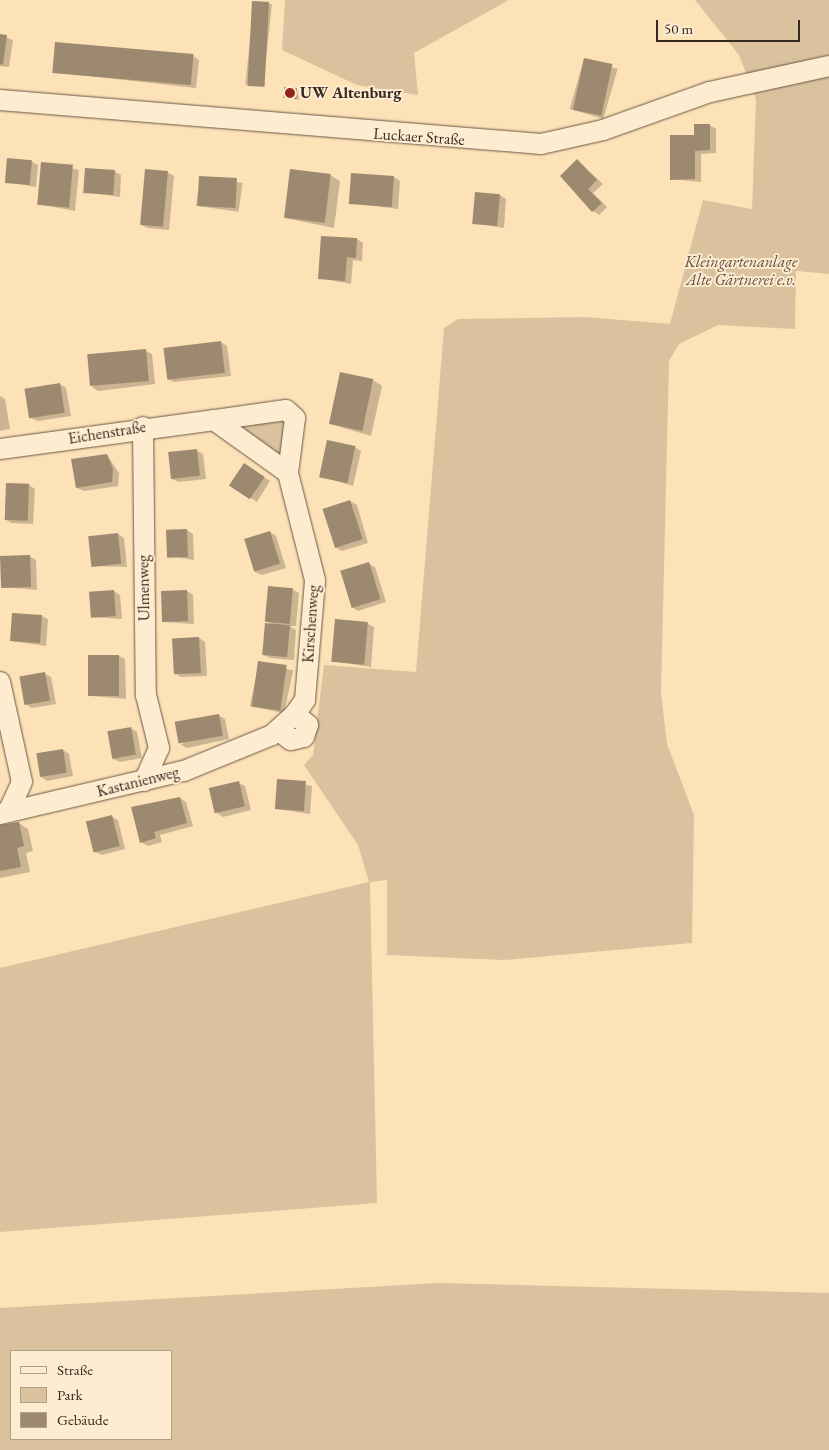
<!DOCTYPE html>
<meta charset="utf-8">
<style>
body{margin:0}
#map{position:relative;width:829px;height:1450px;overflow:hidden;background:#fde2b7;font-family:"EB Garamond",serif}
div>[style]{position:absolute}
.green>*{inset:0;background:#dbc29e}
.shadow>*{inset:0;background:#0003;transform-origin:0 0}
.building>*{inset:0;background:#9d896f;transform-origin:0 0}
.roads{filter:drop-shadow(0 0 1px #685647) drop-shadow(0 0 1px #685647)}
.minor>*{height:20px;margin:-10px;padding:0 10px;transform-origin:10px;border-radius:10px;background:#feecd0}
.dots>*{width:14px;height:14px;translate:-50% -50%;box-sizing:border-box;border:2px solid #feecd0;border-radius:50%}
span{translate:-50% -50%;white-space:nowrap;text-align:center;line-height:1.15;-webkit-text-stroke:4px #feecd0;paint-order:stroke}
.poi-label{font-size:16px;color:#362822;font-weight:700}
.left{translate:0 -50%;text-align:left}
.street-label{font-size:16px;color:#362822}
.park-label{font-size:16px;color:#5f4e41;font-style:italic}
.legend{position:absolute;left:10px;top:1350px;width:162px;height:90px;box-sizing:border-box;background:#feecd0;border:1px solid #ae9e8a;margin:0;padding:6px 9px;list-style:none;font-size:15px;color:#362822}
.legend li{display:flex;align-items:center;gap:10px;height:25px}
.legend b{width:25px;border:1px solid #ae9e8a}
.scale{position:absolute;left:656px;top:20px;width:144px;height:22px;box-sizing:border-box;border:2px solid #362822;border-top:0;padding-left:6px;font-size:15px;line-height:18px;white-space:nowrap;color:#362822;-webkit-text-stroke:4px #feecd0;paint-order:stroke}
</style>
<div id="map">
<div class="green">
<div style="clip-path:polygon(285px 0,509px 0,414px 53px,418px 95px,357px 85px,282px 50px)"></div>
<div style="clip-path:polygon(695px 0,829px 0,829px 274px,796px 271px,795px 329px,718px 325px,679px 344px,669px 361px,661px 692px,667px 744px,694px 815px,692px 943px,504px 960px,387px 955px,387px 880px,370px 882px,377px 1203px,0 1232px,0 968px,369px 882px,358px 845px,304px 765px,313px 755px,324px 665px,416px 672px,444px 328px,458px 319px,585px 317px,670px 324px,703px 200px,752px 209px,756px 99px,739px 55px)"></div>
<div style="clip-path:polygon(285px 421px,280px 458px,236px 426px)"></div>
<div style="clip-path:polygon(evenodd,439px 1283px,829px 1293px,829px 1450px,0 1450px,0 1308px,439px 1283px,171px 1351px,171px 1439px,11px 1439px,11px 1351px,171px 1351px)"></div>
</div>
<div class="shadow">
<div style="left:254px;top:2px;width:18px;height:83px;rotate:6deg"></div>
<div style="clip-path:polygon(0 35px,13px 40px,9px 67px,0 66px)"></div>
<div style="clip-path:polygon(193px 56px,199px 60px,196px 88px,53px 72px)"></div>
<div style="left:584px;top:59px;width:35px;height:52px;rotate:16deg"></div>
<div style="clip-path:polygon(297px 89px,299px 100px,284px 97px)"></div>
<div style="clip-path:polygon(709px 125px,716px 129px,716px 153px,701px 154px,701px 182px,671px 179px,695px 137px)"></div>
<div style="clip-path:polygon(577px 160px,603px 184px,593px 193px,607px 207px,599px 215px,593px 211px)"></div>
<div style="clip-path:polygon(31px 161px,38px 165px,36px 187px,7px 182px)"></div>
<div style="clip-path:polygon(43px 163px,79px 170px,75px 211px,38px 204px)"></div>
<div style="clip-path:polygon(114px 171px,121px 175px,120px 197px,85px 192px)"></div>
<div style="clip-path:polygon(167px 172px,174px 176px,169px 230px,148px 228px,141px 225px)"></div>
<div style="clip-path:polygon(330px 175px,340px 181px,334px 228px,285px 218px)"></div>
<div style="left:200px;top:177px;width:43px;height:29px;rotate:8deg"></div>
<div style="clip-path:polygon(394px 177px,400px 181px,398px 209px,351px 203px)"></div>
<div style="clip-path:polygon(500px 195px,506px 199px,504px 228px,473px 223px)"></div>
<div style="clip-path:polygon(357px 239px,363px 243px,362px 261px,353px 260px,351px 284px,319px 278px)"></div>
<div style="clip-path:polygon(221px 342px,227px 346px,231px 376px,174px 382px,168px 379px)"></div>
<div style="clip-path:polygon(146px 351px,152px 354px,155px 384px,98px 391px,92px 387px)"></div>
<div style="clip-path:polygon(373px 380px,382px 386px,371px 436px,330px 424px)"></div>
<div style="clip-path:polygon(60px 384px,66px 388px,71px 416px,38px 421px,31px 418px)"></div>
<div style="clip-path:polygon(0 396px,5px 399px,10px 429px,0 431px)"></div>
<div style="clip-path:polygon(355px 447px,361px 451px,353px 486px,320px 476px)"></div>
<div style="clip-path:polygon(196px 450px,203px 454px,206px 479px,179px 482px,172px 479px)"></div>
<div style="clip-path:polygon(107px 455px,119px 473px,118px 486px,84px 491px,77px 488px)"></div>
<div style="clip-path:polygon(250px 468px,270px 481px,257px 502px,231px 485px)"></div>
<div style="clip-path:polygon(29px 485px,35px 489px,33px 524px,11px 523px,5px 519px)"></div>
<div style="clip-path:polygon(350px 501px,357px 505px,368px 543px,342px 551px,335px 547px)"></div>
<div style="clip-path:polygon(187px 530px,193px 534px,194px 560px,168px 556px)"></div>
<div style="clip-path:polygon(270px 532px,276px 536px,286px 568px,262px 575px,255px 572px,245px 539px)"></div>
<div style="clip-path:polygon(118px 534px,124px 538px,127px 567px,92px 566px)"></div>
<div style="clip-path:polygon(29px 556px,36px 560px,37px 590px,2px 587px)"></div>
<div style="clip-path:polygon(369px 564px,375px 567px,386px 602px,358px 611px,352px 607px)"></div>
<div style="clip-path:polygon(293px 590px,299px 593px,296px 626px,289px 626px,296px 630px,294px 660px,270px 658px,264px 655px,274px 625px,266px 621px)"></div>
<div style="clip-path:polygon(114px 591px,120px 595px,122px 619px,92px 617px)"></div>
<div style="clip-path:polygon(187px 591px,193px 595px,194px 624px,164px 622px)"></div>
<div style="clip-path:polygon(42px 616px,48px 619px,46px 646px,11px 641px)"></div>
<div style="clip-path:polygon(368px 624px,374px 627px,371px 667px,333px 661px)"></div>
<div style="clip-path:polygon(199px 638px,205px 642px,207px 676px,181px 677px,175px 673px,173px 639px)"></div>
<div style="clip-path:polygon(119px 656px,125px 659px,126px 699px,91px 696px)"></div>
<div style="left:259px;top:663px;width:35px;height:44px;rotate:12deg"></div>
<div style="clip-path:polygon(45px 674px,51px 677px,56px 704px,32px 708px,25px 704px)"></div>
<div style="clip-path:polygon(218px 715px,225px 719px,229px 739px,187px 748px,181px 745px)"></div>
<div style="clip-path:polygon(131px 728px,137px 732px,142px 758px,120px 762px,113px 759px)"></div>
<div style="clip-path:polygon(63px 750px,69px 754px,73px 776px,47px 781px,41px 777px)"></div>
<div style="clip-path:polygon(278px 780px,312px 786px,310px 814px,276px 809px)"></div>
<div style="clip-path:polygon(238px 783px,245px 786px,251px 810px,223px 817px,217px 813px)"></div>
<div style="clip-path:polygon(180px 798px,186px 802px,193px 826px,160px 835px,162px 842px,148px 846px,141px 842px)"></div>
<div style="clip-path:polygon(112px 817px,118px 820px,125px 849px,102px 855px,95px 852px)"></div>
<div style="clip-path:polygon(19px 823px,28px 829px,33px 851px,26px 853px,30px 872px,0 878px,0 827px)"></div>
</div>
<div class="building">
<div style="left:252px;top:1px;width:17px;height:85px;rotate:3deg"></div>
<div style="clip-path:polygon(0 34px,7px 35px,3px 65px,0 64px)"></div>
<div style="left:55px;top:42px;width:139px;height:31px;rotate:5deg"></div>
<div style="left:584px;top:58px;width:29px;height:53px;rotate:12deg"></div>
<div style="left:284px;top:87px;width:13px;height:11px;rotate:4deg"></div>
<div style="clip-path:polygon(694px 124px,710px 124px,710px 150px,695px 151px,695px 179px,670px 180px,670px 135px,694px 135px)"></div>
<div style="left:7px;top:158px;width:25px;height:25px;rotate:5deg"></div>
<div style="clip-path:polygon(577px 159px,597px 180px,588px 189px,602px 203px,592px 212px,560px 176px)"></div>
<div style="left:41px;top:162px;width:32px;height:43px;rotate:5deg"></div>
<div style="left:85px;top:168px;width:30px;height:25px;rotate:4deg"></div>
<div style="left:145px;top:169px;width:23px;height:56px;rotate:5deg"></div>
<div style="left:290px;top:169px;width:41px;height:49px;rotate:7deg"></div>
<div style="left:351px;top:173px;width:43px;height:31px;rotate:4deg"></div>
<div style="left:199px;top:176px;width:38px;height:30px;rotate:3deg"></div>
<div style="left:475px;top:192px;width:25px;height:32px;rotate:5deg"></div>
<div style="clip-path:polygon(321px 236px,357px 238px,356px 258px,347px 257px,345px 281px,318px 279px)"></div>
<div style="left:221px;top:341px;width:32px;height:58px;rotate:83deg"></div>
<div style="left:146px;top:349px;width:32px;height:59px;rotate:85deg"></div>
<div style="left:340px;top:372px;width:34px;height:53px;rotate:12deg"></div>
<div style="left:60px;top:383px;width:30px;height:36px;rotate:81deg"></div>
<div style="left:327px;top:440px;width:29px;height:38px;rotate:12deg"></div>
<div style="left:197px;top:449px;width:27px;height:29px;rotate:84deg"></div>
<div style="clip-path:polygon(107px 454px,113px 469px,112px 482px,76px 488px,71px 459px)"></div>
<div style="left:244px;top:463px;width:25px;height:27px;rotate:34deg"></div>
<div style="left:6px;top:483px;width:23px;height:37px;rotate:2deg"></div>
<div style="left:350px;top:500px;width:41px;height:29px;rotate:72deg"></div>
<div style="left:187px;top:529px;width:28px;height:21px;rotate:88deg"></div>
<div style="left:270px;top:531px;width:34px;height:27px;rotate:73deg"></div>
<div style="left:118px;top:533px;width:31px;height:30px;rotate:84deg"></div>
<div style="left:30px;top:555px;width:32px;height:30px;rotate:88deg"></div>
<div style="left:369px;top:562px;width:39px;height:30px;rotate:73deg"></div>
<div style="left:268px;top:586px;width:25px;height:36px;rotate:5deg"></div>
<div style="left:114px;top:590px;width:26px;height:25px;rotate:86deg"></div>
<div style="left:187px;top:590px;width:31px;height:26px;rotate:88deg"></div>
<div style="left:12px;top:613px;width:30px;height:28px;rotate:4deg"></div>
<div style="left:335px;top:619px;width:33px;height:43px;rotate:5deg"></div>
<div style="left:265px;top:623px;width:25px;height:32px;rotate:5deg"></div>
<div style="left:199px;top:637px;width:36px;height:27px;rotate:87deg"></div>
<div style="left:88px;top:655px;width:31px;height:41px"></div>
<div style="left:258px;top:661px;width:29px;height:46px;rotate:8deg"></div>
<div style="left:45px;top:672px;width:29px;height:26px;rotate:80deg"></div>
<div style="left:219px;top:714px;width:22px;height:45px;rotate:80deg"></div>
<div style="left:131px;top:727px;width:28px;height:24px;rotate:80deg"></div>
<div style="left:63px;top:749px;width:24px;height:27px;rotate:81deg"></div>
<div style="left:277px;top:779px;width:29px;height:30px;rotate:4deg"></div>
<div style="left:239px;top:781px;width:26px;height:31px;rotate:77deg"></div>
<div style="clip-path:polygon(180px 797px,187px 823px,154px 832px,156px 838px,140px 843px,131px 807px)"></div>
<div style="left:112px;top:815px;width:32px;height:27px;rotate:76deg"></div>
<div style="clip-path:polygon(19px 822px,24px 846px,17px 848px,21px 867px,0 871px,0 825px)"></div>
</div>
<div class="roads">
<div class="minor">
<div style="left:0;top:100px;width:543px;rotate:4.65deg"></div>
<div style="left:541px;top:144px;width:64px;rotate:-12.7deg"></div>
<div style="left:603px;top:130px;width:114px;rotate:-19.6deg"></div>
<div style="left:710px;top:92px;width:122px;rotate:-12.3deg"></div>
<div style="left:143px;top:427px;width:268px;rotate:89.4deg"></div>
<div style="left:146px;top:695px;width:55px;rotate:76.2deg"></div>
<div style="left:159px;top:748px;width:36px;rotate:114deg"></div>
<div style="left:0;top:449px;width:216px;rotate:-7.7deg"></div>
<div style="left:0;top:682px;width:102px;rotate:77.6deg"></div>
<div style="left:22px;top:782px;width:33px;rotate:115deg"></div>
<div style="left:278px;top:730px;width:16px;rotate:38deg"></div>
<div style="left:291px;top:740px;width:13px;rotate:-13deg"></div>
<div style="left:304px;top:737px;width:13px;rotate:-72deg"></div>
<div style="left:308px;top:725px;width:17px;rotate:-140deg"></div>
<div style="left:0;top:814px;width:189px;rotate:-13.2deg"></div>
<div style="left:184px;top:771px;width:95px;rotate:-22.2deg"></div>
<div style="left:272px;top:735px;width:31px;rotate:-42deg"></div>
<div style="left:295px;top:714px;width:17px;rotate:-54deg"></div>
<div style="left:305px;top:700px;width:120px;rotate:-85.2deg"></div>
<div style="left:315px;top:580px;width:110px;rotate:-104.2deg"></div>
<div style="left:288px;top:473px;width:55px;rotate:-82.7deg"></div>
<div style="left:295px;top:418px;width:12px;rotate:-138deg"></div>
<div style="left:286px;top:410px;width:73px;rotate:172.1deg"></div>
<div style="left:214px;top:420px;width:91px;rotate:35.6deg"></div>
</div>
</div>
<div class="dots">
<div style="left:290px;top:93px;background:#8f2418"></div>
</div>
<div class="poi-label">
<span class="left" style="left:300px;top:93px">UW Altenburg</span>
</div>
<div class="street-label">
<span style="left:419px;top:137px;rotate:4deg">Luckaer Straße</span>
<span style="left:107px;top:433px;rotate:-9deg">Eichenstraße</span>
<span style="left:144px;top:588px;rotate:-91deg">Ulmenweg</span>
<span style="left:311px;top:624px;rotate:-86deg">Kirschenweg</span>
<span style="left:138px;top:782px;rotate:-14deg">Kastanienweg</span>
</div>
<div class="park-label">
<span style="left:741px;top:271px">Kleingartenanlage<br>Alte Gärtnerei e.v.</span>
</div>
<ul class="legend">
<li><b style="height:6px;background:#feecd0"></b>Straße</li>
<li><b style="height:14px;background:#dbc29e"></b>Park</li>
<li><b style="height:14px;background:#9d896f"></b>Gebäude</li>
</ul>
<div class="scale">50 m</div>
</div>
